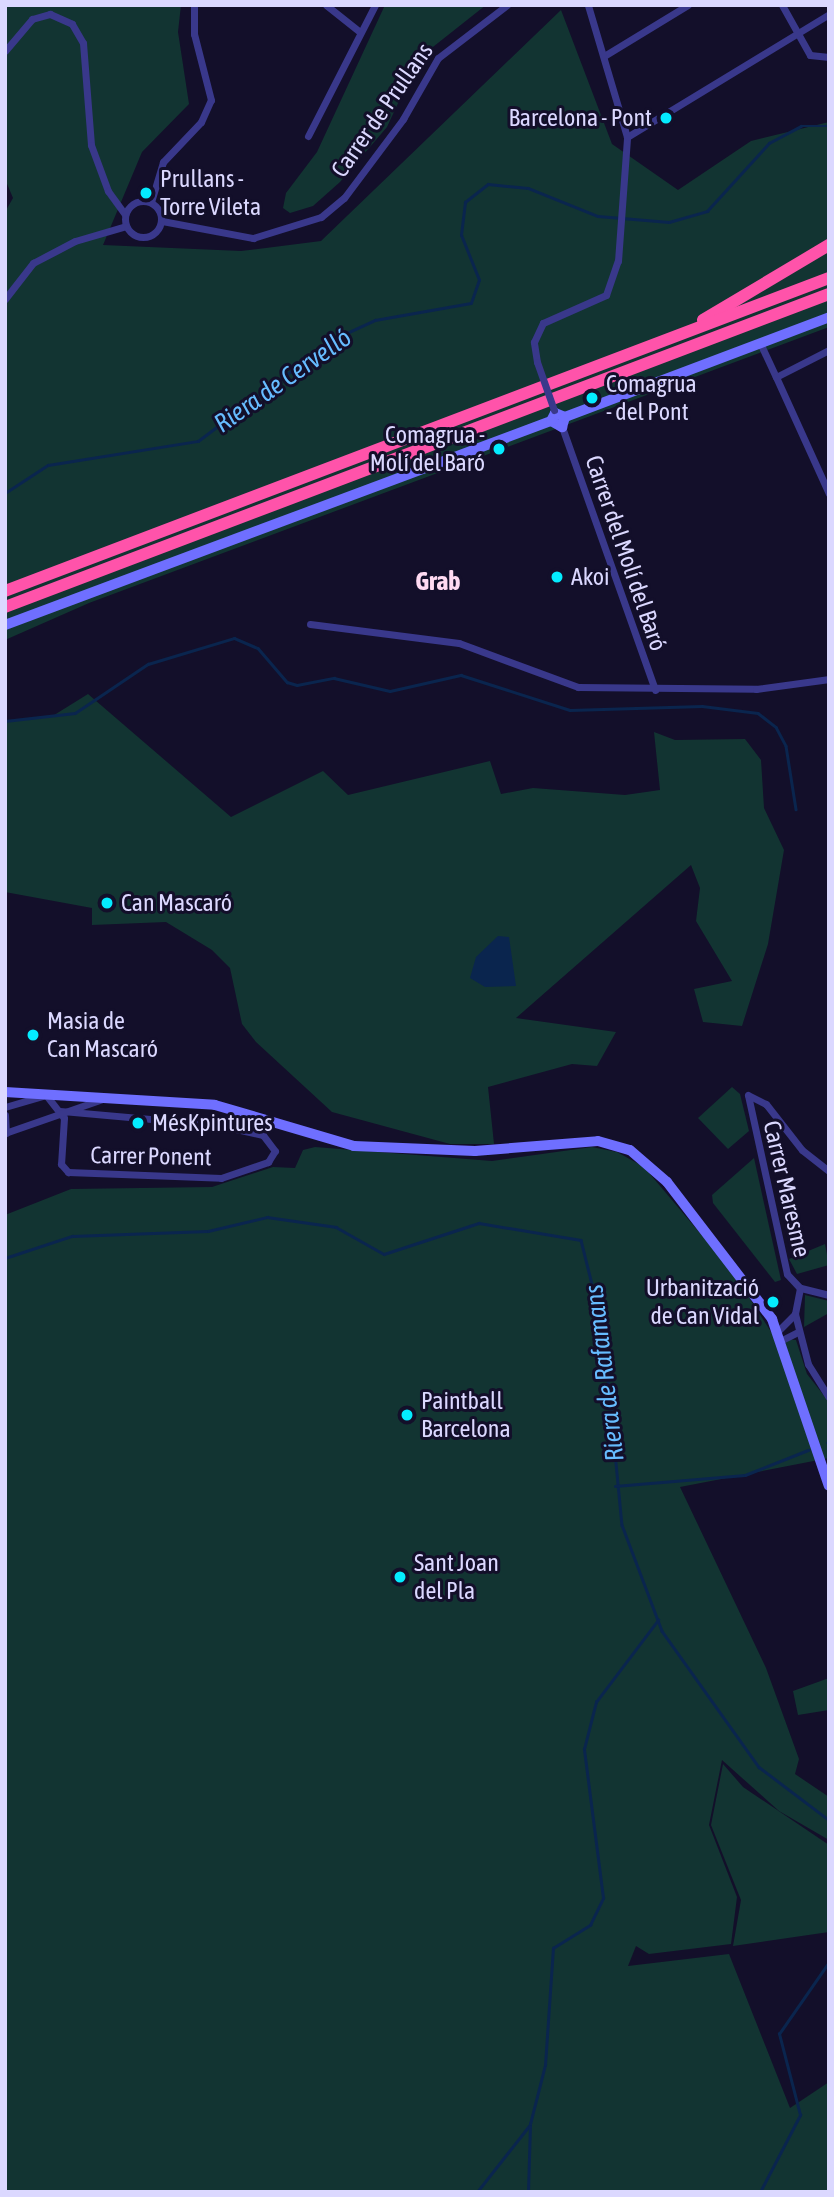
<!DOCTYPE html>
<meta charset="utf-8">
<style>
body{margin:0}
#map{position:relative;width:834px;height:2197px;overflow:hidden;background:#130f2a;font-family:"Asap Condensed",sans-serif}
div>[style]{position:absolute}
.green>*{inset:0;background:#123432}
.water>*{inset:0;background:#0a254e}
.stream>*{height:2.5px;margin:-1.25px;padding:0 1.25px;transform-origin:1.25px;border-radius:1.25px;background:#0a254e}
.street>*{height:7px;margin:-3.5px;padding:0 3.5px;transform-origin:3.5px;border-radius:3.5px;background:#39388b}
.street>.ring{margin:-3.5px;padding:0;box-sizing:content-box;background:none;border:7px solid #39388b;border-radius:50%}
.secondary>*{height:10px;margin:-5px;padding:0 5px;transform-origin:5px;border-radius:5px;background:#6f6fff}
.highway>*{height:12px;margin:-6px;padding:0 6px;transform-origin:6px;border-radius:6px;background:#ff53aa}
.street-bridge>*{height:7px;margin:-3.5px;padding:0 3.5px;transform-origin:3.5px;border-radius:3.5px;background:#39388b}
.dots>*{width:19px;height:19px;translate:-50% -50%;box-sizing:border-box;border:4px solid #130f2a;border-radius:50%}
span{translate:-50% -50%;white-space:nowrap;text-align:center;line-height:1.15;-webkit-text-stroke:6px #130f2a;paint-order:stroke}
.street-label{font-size:24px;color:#dbd8ff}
.poi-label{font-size:24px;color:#dbd8ff}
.right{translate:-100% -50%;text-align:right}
.left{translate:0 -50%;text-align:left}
.water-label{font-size:26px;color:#66bcff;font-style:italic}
.neighbourhood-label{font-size:26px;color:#ffdaf2;font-weight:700}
.frame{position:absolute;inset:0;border:7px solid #dbd8ff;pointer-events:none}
</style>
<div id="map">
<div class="green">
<div style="clip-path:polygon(5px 5px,181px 5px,178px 32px,189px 104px,142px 152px,103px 245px,241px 251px,321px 241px,561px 10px,612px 144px,678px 190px,751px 141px,829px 122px,829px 327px,89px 603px,5px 640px,5px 212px,13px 198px,5px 179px)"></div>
<div style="clip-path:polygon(385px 5px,486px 5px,419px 58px,387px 127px,340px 182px,313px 206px,290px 213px,283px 208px,286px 193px,317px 152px)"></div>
<div style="clip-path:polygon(88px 694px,231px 817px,323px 771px,348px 795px,490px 761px,501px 794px,533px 788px,625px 795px,660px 790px,654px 732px,675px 740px,745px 739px,761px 760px,764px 808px,784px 850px,768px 944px,742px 1026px,703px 1022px,694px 989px,732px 981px,696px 921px,700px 888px,691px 865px,516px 1018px,616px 1032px,597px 1066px,572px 1064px,488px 1087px,494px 1144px,450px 1144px,332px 1112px,256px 1042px,242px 1024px,230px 968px,212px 950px,166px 922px,92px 925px,92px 908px,5px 892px,5px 722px,51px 717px)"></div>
<div style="clip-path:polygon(732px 1087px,740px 1094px,749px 1131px,728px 1149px,698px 1118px)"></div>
<div style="clip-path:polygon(315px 1147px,492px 1161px,592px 1147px,617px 1152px,644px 1167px,732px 1271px,775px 1338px,796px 1340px,807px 1374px,829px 1402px,829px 1458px,680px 1487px,766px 1668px,799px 1759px,795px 1774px,829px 1797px,829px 1840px,779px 1811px,722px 1760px,709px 1825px,737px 1897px,731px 1944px,649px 1954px,636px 1946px,628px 1966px,729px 1954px,790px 2108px,829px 2082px,829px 2192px,5px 2192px,5px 1215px,71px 1189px,212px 1187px,273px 1167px,295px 1168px,303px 1150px)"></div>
<div style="clip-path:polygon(754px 1158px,781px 1280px,775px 1282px,713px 1203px,712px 1195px)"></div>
<div style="clip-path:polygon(825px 1244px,829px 1265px,797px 1274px,789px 1259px)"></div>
<div style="clip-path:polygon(805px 1295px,829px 1301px,829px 1313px,804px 1327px)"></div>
<div style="clip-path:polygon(829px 1678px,829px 1710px,798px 1715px,793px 1691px)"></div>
<div style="clip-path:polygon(723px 1764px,743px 1787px,829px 1845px,829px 1932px,733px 1946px,741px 1900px,711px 1825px)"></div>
</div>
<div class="water">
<div style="clip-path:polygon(498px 936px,509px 937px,516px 986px,485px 987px,470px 978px,476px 957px)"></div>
</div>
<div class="stream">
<div style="left:5px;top:493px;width:51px;rotate:-33.1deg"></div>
<div style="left:48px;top:465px;width:152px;rotate:-9.1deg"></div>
<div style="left:198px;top:441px;width:170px;rotate:-36.9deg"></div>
<div style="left:334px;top:339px;width:45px;rotate:-24.9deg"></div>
<div style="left:375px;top:320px;width:97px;rotate:-10deg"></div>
<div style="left:471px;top:303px;width:24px;rotate:-71deg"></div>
<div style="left:479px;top:280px;width:48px;rotate:-111.8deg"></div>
<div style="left:461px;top:235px;width:33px;rotate:-83deg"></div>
<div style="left:465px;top:202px;width:29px;rotate:-38deg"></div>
<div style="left:488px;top:184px;width:40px;rotate:5.7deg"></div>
<div style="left:528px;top:188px;width:75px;rotate:21.8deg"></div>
<div style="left:598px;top:216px;width:71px;rotate:4.8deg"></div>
<div style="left:669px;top:222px;width:40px;rotate:-16deg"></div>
<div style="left:707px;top:211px;width:92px;rotate:-47.6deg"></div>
<div style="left:769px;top:143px;width:36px;rotate:-28deg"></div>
<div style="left:801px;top:126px;width:28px"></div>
<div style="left:5px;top:721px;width:70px;rotate:-6.5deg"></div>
<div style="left:75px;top:713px;width:88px;rotate:-33.9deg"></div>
<div style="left:148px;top:664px;width:90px;rotate:-16.8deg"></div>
<div style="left:234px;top:638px;width:26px;rotate:23deg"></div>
<div style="left:258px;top:648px;width:45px;rotate:49.5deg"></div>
<div style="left:287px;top:682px;width:10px;rotate:17deg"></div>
<div style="left:297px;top:685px;width:38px;rotate:-11deg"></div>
<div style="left:334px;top:678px;width:57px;rotate:13.1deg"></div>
<div style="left:390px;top:691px;width:73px;rotate:-12.7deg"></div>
<div style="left:461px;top:675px;width:114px;rotate:17.8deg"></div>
<div style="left:570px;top:710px;width:132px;rotate:-1.7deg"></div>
<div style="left:702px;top:706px;width:56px;rotate:7.1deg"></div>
<div style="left:758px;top:713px;width:23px;rotate:38deg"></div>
<div style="left:776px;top:727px;width:21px;rotate:62deg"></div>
<div style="left:786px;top:746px;width:64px;rotate:81deg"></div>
<div style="left:5px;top:1258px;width:71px;rotate:-18.2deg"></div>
<div style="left:72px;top:1236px;width:136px;rotate:-2.1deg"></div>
<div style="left:208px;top:1231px;width:61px;rotate:-13.3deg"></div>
<div style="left:267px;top:1217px;width:70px;rotate:8.2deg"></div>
<div style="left:336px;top:1227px;width:55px;rotate:29.4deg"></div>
<div style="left:384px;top:1254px;width:100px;rotate:-18.1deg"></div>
<div style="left:479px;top:1223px;width:103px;rotate:9.5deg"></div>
<div style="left:581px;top:1240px;width:91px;rotate:76deg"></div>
<div style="left:603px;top:1328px;width:198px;rotate:84.5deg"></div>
<div style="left:622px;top:1525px;width:113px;rotate:69.3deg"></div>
<div style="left:662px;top:1631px;width:167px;rotate:54.5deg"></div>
<div style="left:759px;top:1767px;width:88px;rotate:37.1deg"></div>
<div style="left:827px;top:1443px;width:2px"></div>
<div style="left:615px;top:1486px;width:130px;rotate:-4.8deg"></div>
<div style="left:745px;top:1475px;width:68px;rotate:-21.6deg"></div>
<div style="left:477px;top:2192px;width:84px;rotate:-51.8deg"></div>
<div style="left:528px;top:2192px;width:68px;rotate:-88.3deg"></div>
<div style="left:530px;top:2124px;width:61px;rotate:-75.7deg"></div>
<div style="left:545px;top:2065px;width:117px;rotate:-86.1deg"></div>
<div style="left:553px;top:1948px;width:44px;rotate:-31.9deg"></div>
<div style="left:590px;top:1925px;width:30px;rotate:-64deg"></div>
<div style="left:603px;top:1898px;width:150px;rotate:-97.3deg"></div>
<div style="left:584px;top:1749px;width:49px;rotate:-75.7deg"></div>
<div style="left:596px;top:1702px;width:103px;rotate:-52.9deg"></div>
<div style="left:760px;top:2192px;width:87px;rotate:-62.5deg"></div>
<div style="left:800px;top:2115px;width:84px;rotate:-104.5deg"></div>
<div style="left:779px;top:2034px;width:88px;rotate:-55.2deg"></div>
</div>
<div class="street">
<div style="left:326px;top:5px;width:43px;rotate:38.5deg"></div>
<div style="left:782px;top:5px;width:57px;rotate:60.8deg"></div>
<div style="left:810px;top:55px;width:19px;rotate:6deg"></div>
<div style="left:5px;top:51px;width:42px;rotate:-49.8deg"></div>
<div style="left:32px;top:19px;width:19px;rotate:-16deg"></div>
<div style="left:50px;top:14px;width:24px;rotate:24deg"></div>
<div style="left:72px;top:24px;width:22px;rotate:60deg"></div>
<div style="left:83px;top:43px;width:102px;rotate:85.5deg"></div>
<div style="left:91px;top:145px;width:49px;rotate:69.7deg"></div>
<div style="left:108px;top:191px;width:29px;rotate:54deg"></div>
<div style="left:604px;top:56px;width:98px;rotate:-31.3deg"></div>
<div style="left:308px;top:136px;width:147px;rotate:-62.9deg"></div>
<div style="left:627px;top:137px;width:237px;rotate:-31.3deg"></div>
<div class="ring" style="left:125px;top:201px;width:29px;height:29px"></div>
<div style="left:151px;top:202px;width:42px;rotate:-73.3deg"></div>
<div style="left:163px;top:162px;width:55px;rotate:-46.5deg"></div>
<div style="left:201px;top:122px;width:24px;rotate:-66deg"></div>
<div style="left:211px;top:100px;width:68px;rotate:-104.4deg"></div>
<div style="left:194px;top:34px;width:29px;rotate:-90deg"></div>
<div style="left:162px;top:221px;width:93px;rotate:10.6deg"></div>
<div style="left:253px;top:238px;width:71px;rotate:-17.2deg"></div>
<div style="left:321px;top:217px;width:30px;rotate:-40deg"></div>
<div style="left:344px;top:198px;width:99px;rotate:-53.2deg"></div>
<div style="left:403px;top:119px;width:70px;rotate:-60.2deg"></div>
<div style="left:438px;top:58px;width:87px;rotate:-37.5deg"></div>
<div style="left:5px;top:299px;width:46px;rotate:-52.1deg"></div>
<div style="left:33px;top:263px;width:47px;rotate:-27.6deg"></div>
<div style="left:75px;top:241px;width:53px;rotate:-16.4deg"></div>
<div style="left:761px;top:345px;width:35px;rotate:65deg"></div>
<div style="left:776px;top:377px;width:59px;rotate:-27deg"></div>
<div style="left:537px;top:362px;width:20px;rotate:-99deg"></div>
<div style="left:534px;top:342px;width:21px;rotate:-65deg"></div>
<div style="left:543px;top:323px;width:69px;rotate:-24deg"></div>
<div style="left:606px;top:295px;width:36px;rotate:-71deg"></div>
<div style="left:618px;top:261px;width:124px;rotate:-85.8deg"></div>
<div style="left:627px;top:137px;width:138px;rotate:-106.5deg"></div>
<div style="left:776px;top:377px;width:128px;rotate:65.6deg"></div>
<div style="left:562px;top:427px;width:279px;rotate:70.5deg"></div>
<div style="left:310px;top:624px;width:150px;rotate:7.3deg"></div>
<div style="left:459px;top:643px;width:127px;rotate:20.3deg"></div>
<div style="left:578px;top:687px;width:178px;rotate:0.6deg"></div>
<div style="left:756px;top:689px;width:74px;rotate:-7.8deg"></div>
<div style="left:5px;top:1107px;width:43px;rotate:-16.3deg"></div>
<div style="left:46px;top:1095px;width:29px;rotate:52deg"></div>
<div style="left:64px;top:1118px;width:46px;rotate:93.7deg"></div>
<div style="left:61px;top:1164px;width:11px;rotate:49deg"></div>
<div style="left:68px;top:1172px;width:153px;rotate:2.2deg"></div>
<div style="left:221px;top:1178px;width:50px;rotate:-18.8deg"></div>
<div style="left:268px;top:1162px;width:13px;rotate:-58deg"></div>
<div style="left:275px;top:1151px;width:20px;rotate:-127deg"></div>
<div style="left:263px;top:1135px;width:46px;rotate:-167.5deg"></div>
<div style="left:218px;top:1125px;width:159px;rotate:-174.9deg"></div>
<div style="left:5px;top:1115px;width:18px;rotate:87deg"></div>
<div style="left:5px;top:1133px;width:101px;rotate:-19.2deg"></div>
<div style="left:800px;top:1288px;width:19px;rotate:-133deg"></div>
<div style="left:787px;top:1274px;width:183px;rotate:-102.3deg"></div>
<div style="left:748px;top:1095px;width:20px;rotate:27deg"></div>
<div style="left:766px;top:1104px;width:58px;rotate:52deg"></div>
<div style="left:802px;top:1150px;width:34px;rotate:38deg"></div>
<div style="left:829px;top:1295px;width:30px;rotate:-166deg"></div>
<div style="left:800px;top:1288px;width:26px;rotate:101deg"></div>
<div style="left:795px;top:1314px;width:52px;rotate:75.4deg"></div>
<div style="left:808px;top:1364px;width:39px;rotate:58deg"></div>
<div style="left:778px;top:1331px;width:24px;rotate:-45deg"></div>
<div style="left:782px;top:1340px;width:18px;rotate:-27deg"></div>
</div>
<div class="secondary">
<div style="left:551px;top:421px;width:13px;rotate:29deg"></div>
<div style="left:562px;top:427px;width:10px;rotate:-73deg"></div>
<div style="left:5px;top:625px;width:583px;rotate:-20.49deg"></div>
<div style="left:551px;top:421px;width:9px;rotate:-63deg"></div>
<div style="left:555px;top:413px;width:11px;rotate:22deg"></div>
<div style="left:565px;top:417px;width:282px;rotate:-20.7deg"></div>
<div style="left:5px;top:1092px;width:210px;rotate:3.5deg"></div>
<div style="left:215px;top:1105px;width:145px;rotate:16.4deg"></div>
<div style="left:354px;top:1146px;width:121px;rotate:2.4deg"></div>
<div style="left:475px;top:1151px;width:123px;rotate:-4.6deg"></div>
<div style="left:598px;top:1141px;width:33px;rotate:16deg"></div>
<div style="left:630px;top:1150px;width:49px;rotate:40.9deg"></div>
<div style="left:667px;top:1182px;width:173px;rotate:52.5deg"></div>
<div style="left:772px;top:1319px;width:176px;rotate:71.2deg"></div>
</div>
<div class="highway">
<div style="left:703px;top:320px;width:147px;rotate:-30.8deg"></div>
<div style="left:5px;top:591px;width:881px;rotate:-20.8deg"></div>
<div style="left:5px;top:607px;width:881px;rotate:-20.8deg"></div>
</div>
<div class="street-bridge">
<div style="left:537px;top:362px;width:51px;rotate:70.5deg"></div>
</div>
<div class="dots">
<div style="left:666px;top:118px;background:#04ecff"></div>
<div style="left:146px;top:193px;background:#04ecff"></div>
<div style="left:592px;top:398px;background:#04ecff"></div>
<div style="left:499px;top:449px;background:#04ecff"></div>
<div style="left:557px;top:577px;background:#04ecff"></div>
<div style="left:107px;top:903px;background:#04ecff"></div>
<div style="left:33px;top:1035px;background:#04ecff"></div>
<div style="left:138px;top:1123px;background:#04ecff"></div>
<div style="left:773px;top:1302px;background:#04ecff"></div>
<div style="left:407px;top:1415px;background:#04ecff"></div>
<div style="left:400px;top:1577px;background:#04ecff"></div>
</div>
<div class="street-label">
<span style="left:382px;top:110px;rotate:-55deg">Carrer de Prullans</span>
<span style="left:626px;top:553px;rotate:71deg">Carrer del Molí del Baró</span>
<span style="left:151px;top:1156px;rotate:1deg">Carrer Ponent</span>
<span style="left:787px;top:1189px;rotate:77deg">Carrer Maresme</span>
</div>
<div class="poi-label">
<span class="right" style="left:652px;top:118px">Barcelona - Pont</span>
<span class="left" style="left:160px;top:193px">Prullans -<br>Torre Vileta</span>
<span class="left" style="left:606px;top:398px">Comagrua<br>- del Pont</span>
<span class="right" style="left:485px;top:449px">Comagrua -<br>Molí del Baró</span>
<span class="left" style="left:571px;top:577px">Akoi</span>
<span class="left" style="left:121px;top:903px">Can Mascaró</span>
<span class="left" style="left:47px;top:1035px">Masia de<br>Can Mascaró</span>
<span class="left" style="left:152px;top:1123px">MésKpintures</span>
<span class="right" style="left:759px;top:1302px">Urbanització<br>de Can Vidal</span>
<span class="left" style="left:421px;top:1415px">Paintball<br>Barcelona</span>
<span class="left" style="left:414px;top:1577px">Sant Joan<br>del Pla</span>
</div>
<div class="water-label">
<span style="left:283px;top:381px;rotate:-35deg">Riera de Cervelló</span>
<span style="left:605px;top:1373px;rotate:-97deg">Riera de Rafamans</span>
</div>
<div class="neighbourhood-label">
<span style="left:438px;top:582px">Grab</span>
</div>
<div class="frame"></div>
</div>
